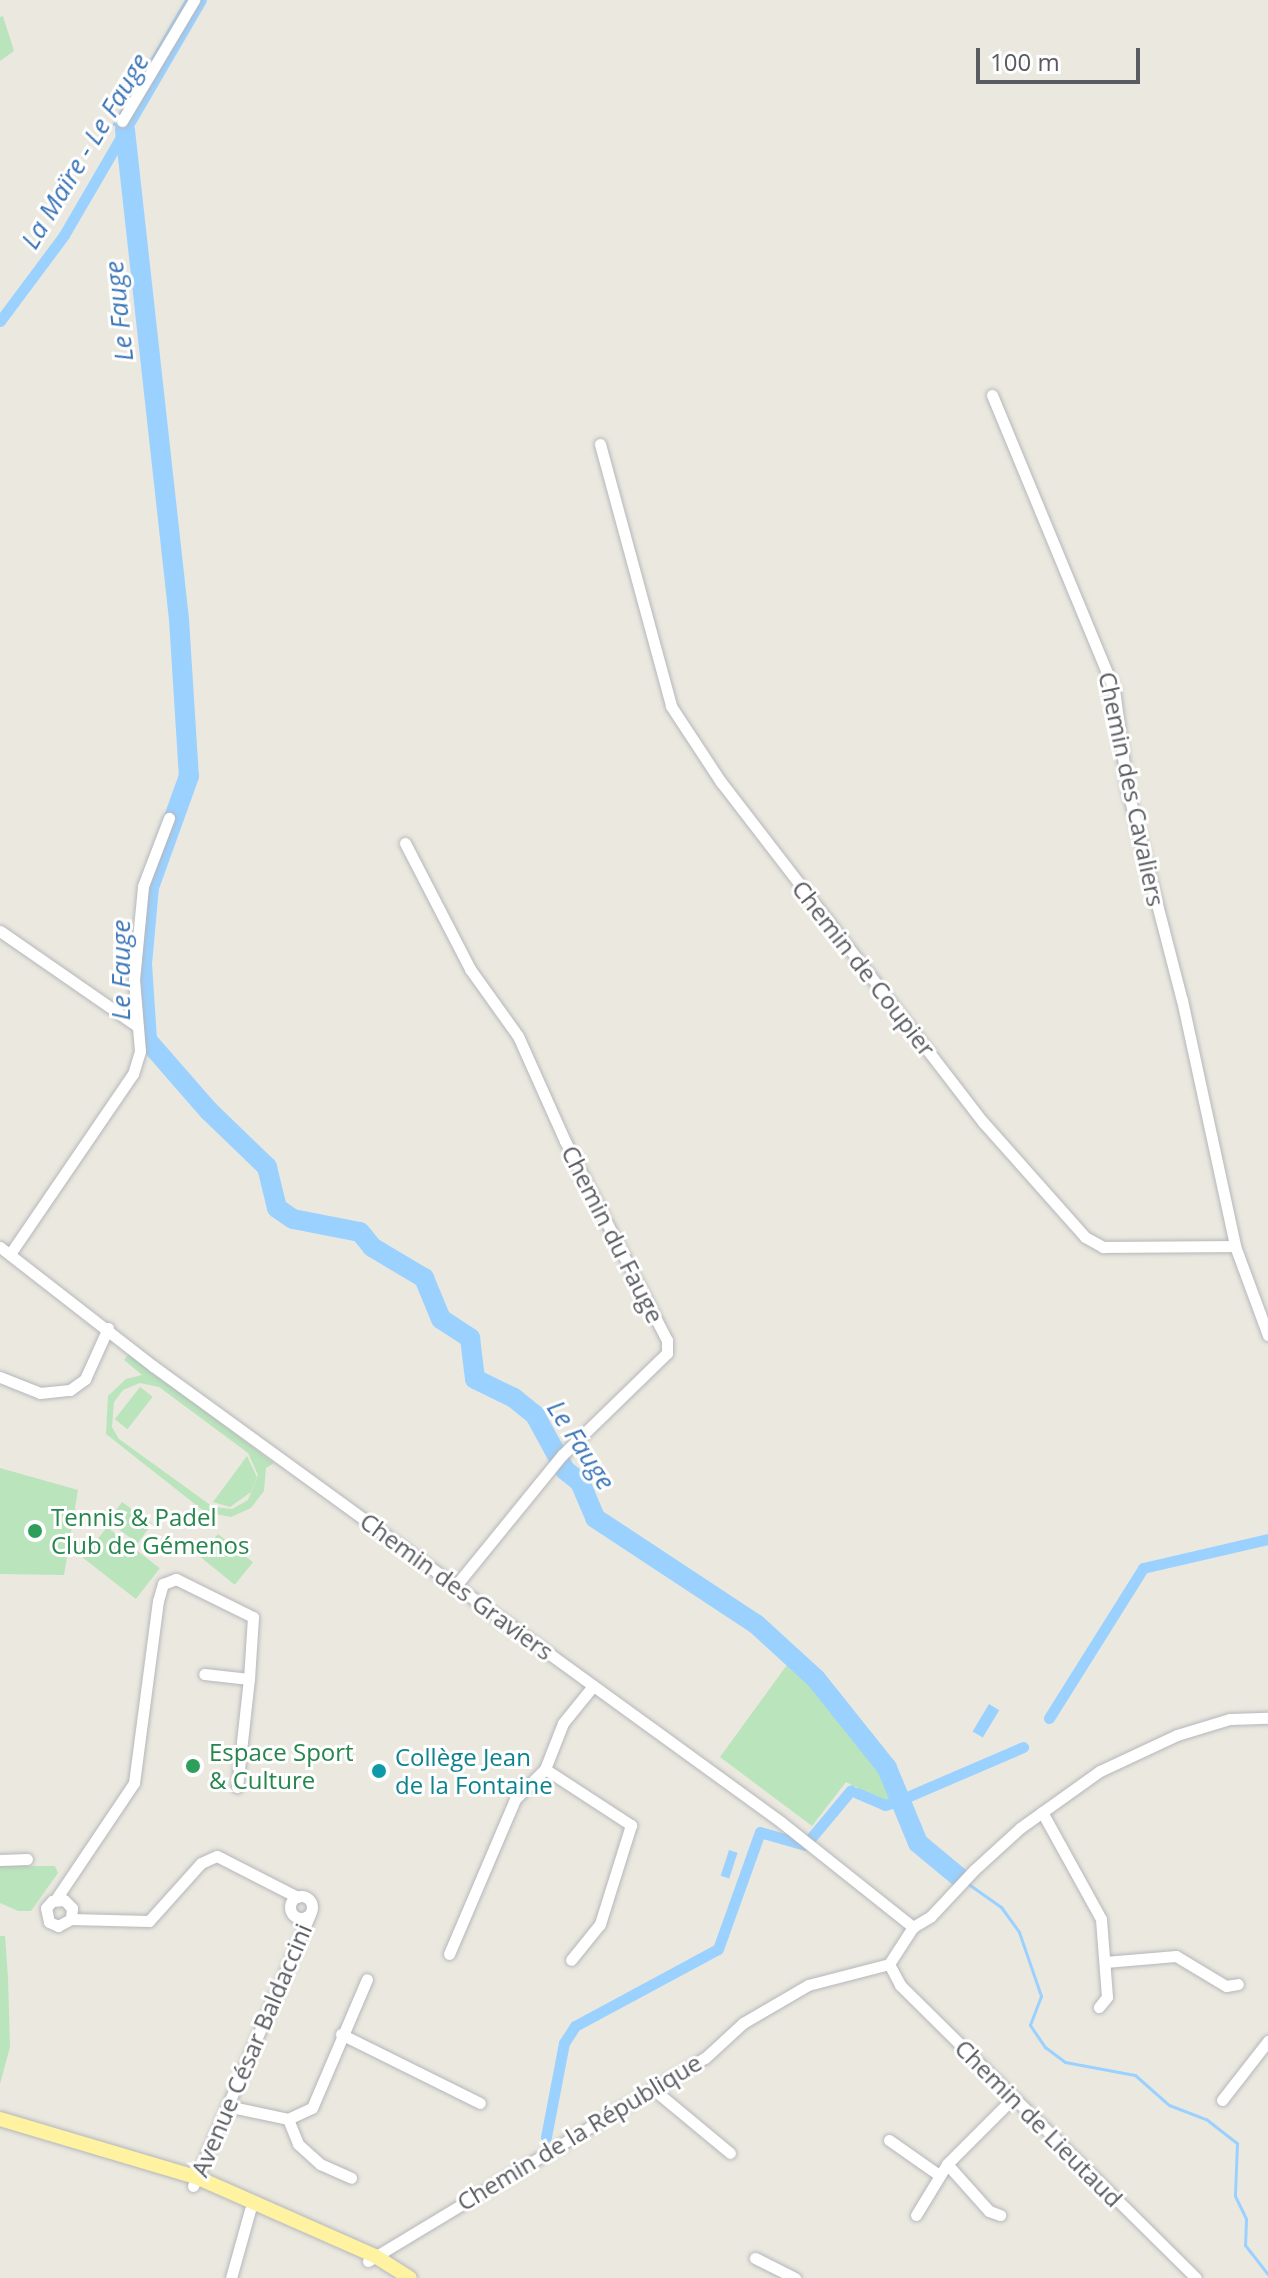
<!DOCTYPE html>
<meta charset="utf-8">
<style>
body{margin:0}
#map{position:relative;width:1268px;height:2278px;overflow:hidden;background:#ebe9df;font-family:"Open Sans",sans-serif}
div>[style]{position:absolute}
.green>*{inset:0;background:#bae4bb;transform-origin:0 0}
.water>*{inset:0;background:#9bd1ff;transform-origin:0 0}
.stream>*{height:3px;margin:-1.5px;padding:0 1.5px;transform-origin:1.5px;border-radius:1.5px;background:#9bd1ff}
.canal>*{height:11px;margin:-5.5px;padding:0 5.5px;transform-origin:5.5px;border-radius:5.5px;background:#9bd1ff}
.river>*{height:20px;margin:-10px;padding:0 10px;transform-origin:10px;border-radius:10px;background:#9bd1ff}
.roads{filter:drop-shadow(0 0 2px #b5b7bc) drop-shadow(0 0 2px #b5b7bc)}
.minor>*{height:11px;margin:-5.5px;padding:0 5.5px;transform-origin:5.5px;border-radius:5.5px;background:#fff}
.minor>.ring{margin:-5.5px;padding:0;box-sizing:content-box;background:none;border:11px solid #fff;border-radius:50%}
.major>*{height:14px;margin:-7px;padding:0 7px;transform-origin:7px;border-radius:7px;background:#fff2a0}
.dots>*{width:22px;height:22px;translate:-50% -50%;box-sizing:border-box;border:4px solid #fff;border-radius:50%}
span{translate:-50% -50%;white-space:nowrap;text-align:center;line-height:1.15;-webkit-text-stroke:6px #fff;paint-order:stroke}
.street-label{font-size:24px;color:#585b60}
.leisure-label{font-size:24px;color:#27864d}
.left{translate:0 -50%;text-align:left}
.culture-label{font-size:24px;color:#0d838f}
.water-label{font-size:26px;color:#3d76b8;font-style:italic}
.scale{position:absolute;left:976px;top:48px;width:164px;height:36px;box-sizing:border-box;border:4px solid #585b60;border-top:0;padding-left:10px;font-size:24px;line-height:28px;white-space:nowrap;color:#585b60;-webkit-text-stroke:6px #fff;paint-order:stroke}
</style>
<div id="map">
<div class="green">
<div style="clip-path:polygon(3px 16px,14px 51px,0 61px,0 17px)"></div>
<div style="clip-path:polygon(evenodd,129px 1354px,274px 1463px,266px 1468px,264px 1491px,251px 1508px,231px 1517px,205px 1512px,106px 1434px,108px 1396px,126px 1379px,142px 1375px,124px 1360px,129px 1354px,140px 1383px,159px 1387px,248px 1453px,258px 1475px,248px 1500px,232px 1509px,213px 1507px,119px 1439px,112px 1427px,114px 1402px,123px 1390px,140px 1383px)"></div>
<div style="left:140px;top:1387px;width:16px;height:41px;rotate:38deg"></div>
<div style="clip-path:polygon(247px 1456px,257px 1477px,251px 1492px,230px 1507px,213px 1502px)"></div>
<div style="clip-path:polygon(0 1468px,78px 1490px,64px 1575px,0 1574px)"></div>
<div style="left:122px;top:1502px;width:37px;height:24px;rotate:36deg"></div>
<div style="left:107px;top:1527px;width:67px;height:39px;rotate:38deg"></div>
<div style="left:218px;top:1534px;width:45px;height:29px;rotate:39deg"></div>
<div style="clip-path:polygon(792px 1658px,823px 1689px,884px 1766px,894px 1799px,883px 1801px,846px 1782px,812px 1826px,720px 1757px)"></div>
<div style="clip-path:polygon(0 1866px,55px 1866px,58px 1873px,31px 1911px,18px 1911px,0 1903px)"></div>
<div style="clip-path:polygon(0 1936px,5px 1936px,8px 1977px,10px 2047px,0 2084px)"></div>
</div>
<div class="water">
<div style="left:989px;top:1704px;width:12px;height:32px;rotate:31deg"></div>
<div style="left:729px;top:1850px;width:9px;height:27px;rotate:18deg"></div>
</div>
<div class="stream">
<div style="left:125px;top:130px;width:13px;rotate:-151deg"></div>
<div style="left:114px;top:124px;width:143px;rotate:-59.9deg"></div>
<div style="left:967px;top:1883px;width:42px;rotate:35.2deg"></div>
<div style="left:1001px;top:1907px;width:31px;rotate:54deg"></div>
<div style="left:1019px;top:1932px;width:68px;rotate:71deg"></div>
<div style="left:1041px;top:1996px;width:31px;rotate:111deg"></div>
<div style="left:1030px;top:2025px;width:27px;rotate:56deg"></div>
<div style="left:1045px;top:2047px;width:25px;rotate:37deg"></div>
<div style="left:1065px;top:2062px;width:71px;rotate:10.5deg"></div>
<div style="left:1135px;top:2075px;width:45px;rotate:41.4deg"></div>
<div style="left:1169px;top:2105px;width:40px;rotate:21deg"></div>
<div style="left:1206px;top:2119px;width:39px;rotate:38deg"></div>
<div style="left:1237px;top:2143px;width:53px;rotate:92.2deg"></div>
<div style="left:1235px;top:2196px;width:25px;rotate:64deg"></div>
<div style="left:1246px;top:2219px;width:26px;rotate:92deg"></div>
<div style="left:1245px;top:2245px;width:37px;rotate:52deg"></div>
</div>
<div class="canal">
<div style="left:0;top:321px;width:107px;rotate:-53.3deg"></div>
<div style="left:64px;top:235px;width:272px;rotate:-59.8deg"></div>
<div style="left:1049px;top:1718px;width:177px;rotate:-57.9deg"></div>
<div style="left:1143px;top:1568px;width:128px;rotate:-13.1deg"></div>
<div style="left:857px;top:1793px;width:30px;rotate:23deg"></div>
<div style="left:885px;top:1805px;width:9px;rotate:-18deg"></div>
<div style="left:900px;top:1800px;width:134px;rotate:-23.3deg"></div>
<div style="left:811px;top:1838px;width:62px;rotate:-50.2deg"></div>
<div style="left:546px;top:2137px;width:96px;rotate:-79.2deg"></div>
<div style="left:564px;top:2043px;width:20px;rotate:-57deg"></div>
<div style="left:575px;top:2026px;width:162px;rotate:-28.3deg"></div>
<div style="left:718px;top:1949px;width:124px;rotate:-70.3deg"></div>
<div style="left:760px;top:1832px;width:47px;rotate:16.1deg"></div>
</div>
<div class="river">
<div style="left:125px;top:130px;width:492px;rotate:83.7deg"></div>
<div style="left:179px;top:619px;width:157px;rotate:86.4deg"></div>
<div style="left:189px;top:776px;width:118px;rotate:109.8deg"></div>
<div style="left:149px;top:887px;width:77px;rotate:95.2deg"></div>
<div style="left:142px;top:964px;width:76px;rotate:86.2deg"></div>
<div style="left:147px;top:1040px;width:94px;rotate:48.9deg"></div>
<div style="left:209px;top:1111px;width:81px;rotate:44deg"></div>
<div style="left:267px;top:1167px;width:42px;rotate:76.3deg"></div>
<div style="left:277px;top:1208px;width:19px;rotate:35deg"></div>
<div style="left:293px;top:1219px;width:68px;rotate:11deg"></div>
<div style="left:360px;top:1232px;width:19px;rotate:51deg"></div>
<div style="left:372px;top:1247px;width:61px;rotate:30.8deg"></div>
<div style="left:424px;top:1278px;width:44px;rotate:67.5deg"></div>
<div style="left:441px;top:1319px;width:35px;rotate:33deg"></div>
<div style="left:470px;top:1338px;width:41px;rotate:83deg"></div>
<div style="left:475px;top:1379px;width:43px;rotate:26deg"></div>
<div style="left:514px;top:1398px;width:27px;rotate:39deg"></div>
<div style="left:535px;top:1415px;width:63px;rotate:61.4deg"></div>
<div style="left:565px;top:1470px;width:19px;rotate:39deg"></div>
<div style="left:580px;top:1482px;width:39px;rotate:67deg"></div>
<div style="left:595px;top:1518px;width:193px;rotate:33.4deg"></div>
<div style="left:756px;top:1624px;width:81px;rotate:42.5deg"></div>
<div style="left:816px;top:1679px;width:114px;rotate:51.4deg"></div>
<div style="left:887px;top:1768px;width:81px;rotate:67.5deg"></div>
<div style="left:918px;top:1843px;width:53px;rotate:39.7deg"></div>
</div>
<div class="roads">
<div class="minor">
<div style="left:122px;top:121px;width:141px;rotate:-59.2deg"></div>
<div style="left:992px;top:395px;width:318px;rotate:67.5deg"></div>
<div style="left:1114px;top:689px;width:100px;rotate:82.5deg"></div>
<div style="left:1127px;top:788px;width:219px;rotate:75.5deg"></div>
<div style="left:1182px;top:1000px;width:252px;rotate:77.8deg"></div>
<div style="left:600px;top:444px;width:271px;rotate:74.8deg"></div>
<div style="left:671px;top:706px;width:91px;rotate:56.7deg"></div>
<div style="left:721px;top:782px;width:429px;rotate:52.4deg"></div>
<div style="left:983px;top:1122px;width:154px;rotate:48.4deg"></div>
<div style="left:1085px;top:1237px;width:21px;rotate:29deg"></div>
<div style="left:1103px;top:1247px;width:132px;rotate:-0.4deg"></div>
<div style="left:1235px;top:1246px;width:95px;rotate:69.7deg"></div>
<div style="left:405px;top:843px;width:142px;rotate:62.7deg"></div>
<div style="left:470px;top:969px;width:82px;rotate:54.4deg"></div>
<div style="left:518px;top:1036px;width:115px;rotate:65.9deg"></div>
<div style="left:565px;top:1141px;width:224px;rotate:62.9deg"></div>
<div style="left:667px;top:1340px;width:13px;rotate:90deg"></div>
<div style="left:667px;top:1353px;width:146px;rotate:135.8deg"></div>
<div style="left:562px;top:1455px;width:166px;rotate:129.1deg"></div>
<div style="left:0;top:931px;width:167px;rotate:34.7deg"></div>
<div style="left:0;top:1247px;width:194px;rotate:37.9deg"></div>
<div style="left:153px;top:1366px;width:776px;rotate:35.98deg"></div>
<div style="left:781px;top:1822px;width:169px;rotate:38.5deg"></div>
<div style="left:10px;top:1254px;width:218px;rotate:-55.7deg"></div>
<div style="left:133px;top:1074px;width:24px;rotate:-73deg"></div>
<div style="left:140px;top:1051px;width:71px;rotate:-94.8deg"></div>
<div style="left:134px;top:980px;width:94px;rotate:-84.5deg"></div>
<div style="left:143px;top:886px;width:73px;rotate:-69.1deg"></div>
<div style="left:0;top:1377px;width:43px;rotate:21.8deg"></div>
<div style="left:40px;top:1393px;width:30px;rotate:-6deg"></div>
<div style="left:70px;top:1390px;width:19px;rotate:-36deg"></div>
<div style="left:85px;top:1379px;width:56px;rotate:-65.7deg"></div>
<div style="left:545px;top:1769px;width:103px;rotate:33.1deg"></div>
<div style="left:631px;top:1825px;width:104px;rotate:107.4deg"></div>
<div style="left:600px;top:1924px;width:46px;rotate:128.9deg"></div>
<div style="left:237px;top:1787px;width:109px;rotate:-83.7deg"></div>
<div style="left:1042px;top:1812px;width:122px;rotate:61.1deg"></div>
<div style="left:1101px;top:1919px;width:78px;rotate:85.6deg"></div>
<div style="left:1107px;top:1997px;width:13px;rotate:129deg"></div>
<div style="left:0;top:1860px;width:27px;rotate:-2deg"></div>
<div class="ring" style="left:290px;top:1896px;width:11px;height:11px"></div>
<div style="left:56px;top:1899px;width:140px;rotate:-56.1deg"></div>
<div style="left:134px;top:1783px;width:184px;rotate:-82.5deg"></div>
<div style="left:158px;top:1601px;width:18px;rotate:-74deg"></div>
<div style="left:163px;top:1584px;width:14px;rotate:-21deg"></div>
<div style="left:176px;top:1579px;width:86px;rotate:26.3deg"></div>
<div style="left:253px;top:1617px;width:62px;rotate:93.7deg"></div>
<div style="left:249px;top:1679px;width:45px;rotate:-173.7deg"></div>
<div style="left:71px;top:1919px;width:11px;rotate:-85deg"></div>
<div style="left:72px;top:1908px;width:11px;rotate:-135deg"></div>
<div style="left:64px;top:1900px;width:12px;rotate:175deg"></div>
<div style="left:52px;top:1901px;width:9px;rotate:131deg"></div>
<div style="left:46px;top:1908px;width:14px;rotate:78deg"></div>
<div style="left:49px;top:1922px;width:10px;rotate:24deg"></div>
<div style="left:58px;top:1926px;width:15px;rotate:-28deg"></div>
<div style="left:71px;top:1919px;width:78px;rotate:1.5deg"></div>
<div style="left:149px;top:1921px;width:78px;rotate:-48.1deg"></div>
<div style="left:201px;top:1863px;width:17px;rotate:-24deg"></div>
<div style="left:217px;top:1856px;width:90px;rotate:27.1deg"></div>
<div style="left:449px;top:1954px;width:168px;rotate:-66.9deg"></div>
<div style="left:515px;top:1799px;width:42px;rotate:-45deg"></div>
<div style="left:545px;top:1769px;width:49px;rotate:-68.6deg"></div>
<div style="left:563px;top:1723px;width:48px;rotate:-51deg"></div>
<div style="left:1105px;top:1962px;width:71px;rotate:-4.8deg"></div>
<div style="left:1176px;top:1956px;width:58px;rotate:31deg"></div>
<div style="left:1226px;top:1986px;width:12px;rotate:-9deg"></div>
<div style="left:889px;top:1964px;width:44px;rotate:-57deg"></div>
<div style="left:913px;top:1927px;width:21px;rotate:-31deg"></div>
<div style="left:931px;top:1916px;width:63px;rotate:-46.9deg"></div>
<div style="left:974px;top:1870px;width:62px;rotate:-42.4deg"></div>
<div style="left:1020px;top:1828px;width:98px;rotate:-35.5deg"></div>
<div style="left:1100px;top:1771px;width:85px;rotate:-25.1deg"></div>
<div style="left:1177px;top:1735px;width:55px;rotate:-16.8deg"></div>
<div style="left:1230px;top:1719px;width:38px;rotate:-2deg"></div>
<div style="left:889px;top:1964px;width:24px;rotate:62deg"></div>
<div style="left:900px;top:1985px;width:416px;rotate:44.7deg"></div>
<div style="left:341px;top:2034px;width:155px;rotate:26.4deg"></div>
<div style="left:653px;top:2089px;width:100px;rotate:39.7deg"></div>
<div style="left:1222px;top:2100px;width:75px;rotate:-52.1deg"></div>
<div style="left:227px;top:2106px;width:62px;rotate:12deg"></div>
<div style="left:288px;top:2119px;width:26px;rotate:-25deg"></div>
<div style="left:312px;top:2108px;width:140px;rotate:-66.9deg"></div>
<div style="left:288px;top:2119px;width:27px;rotate:68deg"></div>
<div style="left:298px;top:2144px;width:30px;rotate:42deg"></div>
<div style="left:320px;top:2164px;width:34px;rotate:24deg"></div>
<div style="left:889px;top:2140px;width:61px;rotate:35deg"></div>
<div style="left:947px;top:2164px;width:63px;rotate:48.2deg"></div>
<div style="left:989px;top:2211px;width:12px;rotate:20deg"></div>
<div style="left:193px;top:2186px;width:296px;rotate:-66.7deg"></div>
<div style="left:916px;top:2215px;width:60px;rotate:-58.7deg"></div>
<div style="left:947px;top:2164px;width:93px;rotate:-45deg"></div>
<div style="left:755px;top:2258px;width:45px;rotate:26.6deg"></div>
<div style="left:368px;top:2261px;width:393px;rotate:-31.1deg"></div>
<div style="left:705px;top:2058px;width:52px;rotate:-42.6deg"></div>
<div style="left:743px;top:2023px;width:75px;rotate:-30.3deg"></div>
<div style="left:808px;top:1985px;width:84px;rotate:-14.5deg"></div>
<div style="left:231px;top:2278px;width:71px;rotate:-74.4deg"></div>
</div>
<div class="major">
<div style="left:0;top:2119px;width:204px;rotate:16.5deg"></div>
<div style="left:196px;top:2177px;width:196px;rotate:23.8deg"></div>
<div style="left:375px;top:2256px;width:41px;rotate:32.2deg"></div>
</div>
</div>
<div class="dots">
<div style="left:35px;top:1531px;background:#2e9e5b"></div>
<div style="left:193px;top:1766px;background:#2e9e5b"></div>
<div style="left:379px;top:1771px;background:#0f9aa8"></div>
</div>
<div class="street-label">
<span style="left:1132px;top:789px;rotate:78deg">Chemin des Cavaliers</span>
<span style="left:864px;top:968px;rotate:52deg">Chemin de Coupier</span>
<span style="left:613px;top:1234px;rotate:63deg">Chemin du Fauge</span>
<span style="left:457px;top:1586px;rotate:36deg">Chemin des Graviers</span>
<span style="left:251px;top:2050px;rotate:-67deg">Avenue César Baldaccini</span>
<span style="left:1039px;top:2123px;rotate:45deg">Chemin de Lieutaud</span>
<span style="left:579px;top:2132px;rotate:-31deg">Chemin de la République</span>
</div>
<div class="leisure-label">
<span class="left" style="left:51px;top:1531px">Tennis &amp; Padel<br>Club de Gémenos</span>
<span class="left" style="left:209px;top:1766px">Espace Sport<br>&amp; Culture</span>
</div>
<div class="culture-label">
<span class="left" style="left:395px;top:1771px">Collège Jean<br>de la Fontaine</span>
</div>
<div class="water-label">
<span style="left:85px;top:151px;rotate:-59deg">La Maïre - Le Fauge</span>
<span style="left:119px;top:311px;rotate:-96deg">Le Fauge</span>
<span style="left:121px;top:970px;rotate:-90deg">Le Fauge</span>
<span style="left:581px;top:1445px;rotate:57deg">Le Fauge</span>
</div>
<div class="scale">100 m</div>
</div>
